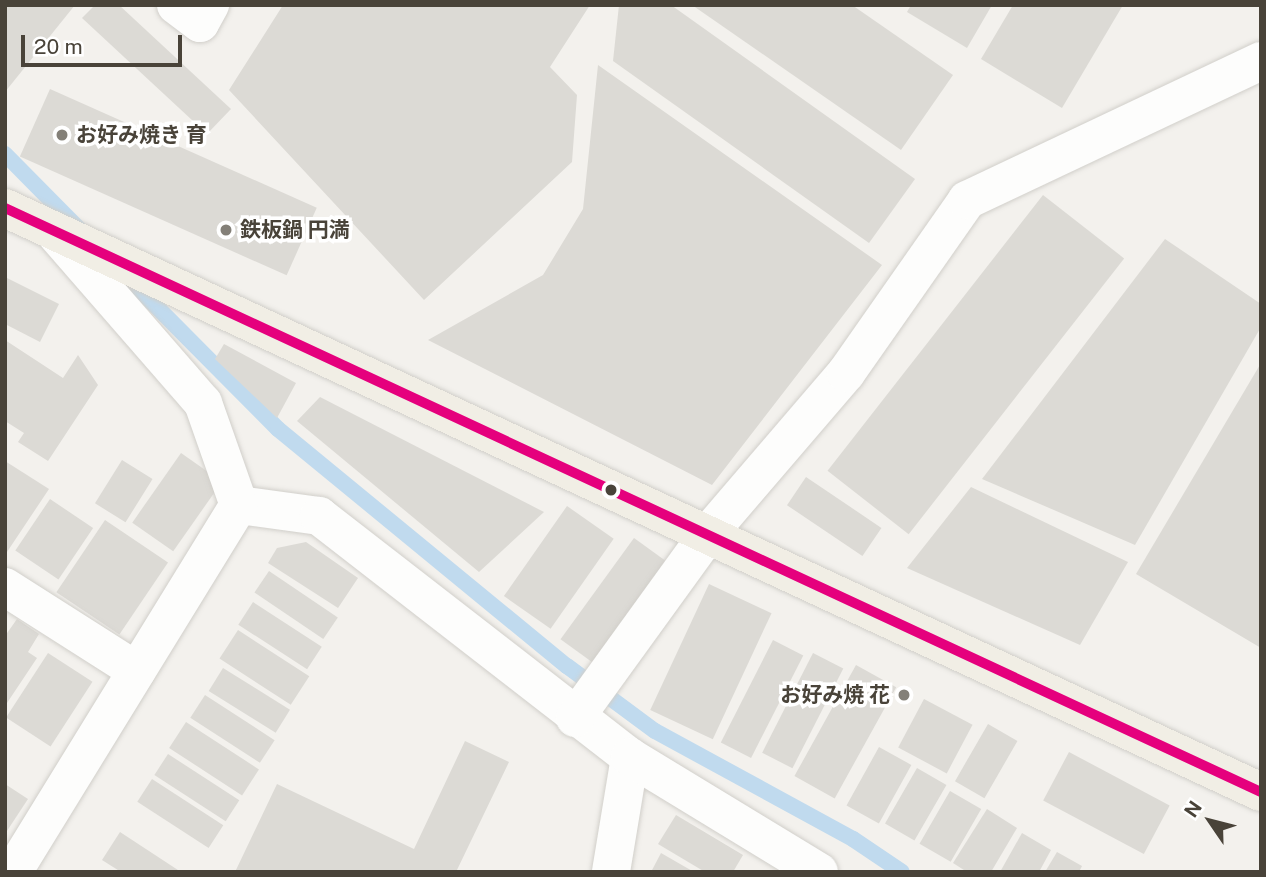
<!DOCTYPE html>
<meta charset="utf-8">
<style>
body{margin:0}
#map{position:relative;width:1266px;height:877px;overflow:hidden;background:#f3f1ed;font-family:"Public Sans","Noto Sans JP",sans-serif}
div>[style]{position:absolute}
.stream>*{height:16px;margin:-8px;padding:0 8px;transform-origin:8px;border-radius:8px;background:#c0daee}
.building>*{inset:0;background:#dcdad5;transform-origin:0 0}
.roads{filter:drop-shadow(0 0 2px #d1cfca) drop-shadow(0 0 2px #d1cfca)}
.minor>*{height:38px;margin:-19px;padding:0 19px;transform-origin:19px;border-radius:19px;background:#fdfdfc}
.primary>*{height:38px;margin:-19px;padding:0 19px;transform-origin:19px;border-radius:19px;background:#f1eee5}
.bus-1>*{height:10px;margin:-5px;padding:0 5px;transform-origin:5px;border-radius:5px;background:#e5007d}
.dots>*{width:19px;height:19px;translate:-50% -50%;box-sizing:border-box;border:4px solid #fff;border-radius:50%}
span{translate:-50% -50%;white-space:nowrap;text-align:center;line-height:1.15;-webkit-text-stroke:7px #fff;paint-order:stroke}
.poi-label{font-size:21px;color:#494339;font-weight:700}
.left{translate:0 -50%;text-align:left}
.right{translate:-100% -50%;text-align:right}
.frame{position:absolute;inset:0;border:7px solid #494339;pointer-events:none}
.north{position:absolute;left:1175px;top:786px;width:70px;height:70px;-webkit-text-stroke:5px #fff;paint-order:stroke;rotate:305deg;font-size:19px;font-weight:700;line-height:28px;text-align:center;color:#494339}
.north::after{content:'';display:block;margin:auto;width:24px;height:32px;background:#494339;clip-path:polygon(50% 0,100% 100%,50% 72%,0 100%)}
.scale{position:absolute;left:21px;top:35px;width:161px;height:32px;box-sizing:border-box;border:4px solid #494339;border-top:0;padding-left:9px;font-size:21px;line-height:24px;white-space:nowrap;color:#494339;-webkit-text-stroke:5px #fff;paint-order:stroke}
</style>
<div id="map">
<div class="stream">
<div style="left:5px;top:154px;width:107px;rotate:45.4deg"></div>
<div style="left:130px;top:280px;width:210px;rotate:45.2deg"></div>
<div style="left:278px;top:429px;width:374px;rotate:39.4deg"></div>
<div style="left:567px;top:666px;width:109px;rotate:36.5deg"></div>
<div style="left:655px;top:731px;width:226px;rotate:28.6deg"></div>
<div style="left:853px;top:839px;width:59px;rotate:34deg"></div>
</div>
<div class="building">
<div style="clip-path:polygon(5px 5px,75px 5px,5px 92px)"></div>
<div style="clip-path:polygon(95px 5px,119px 5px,231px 109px,207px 134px,82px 18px)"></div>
<div style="clip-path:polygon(283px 5px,590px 5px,550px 67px,577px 95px,572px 162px,424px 300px,229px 90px)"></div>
<div style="clip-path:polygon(619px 5px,671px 5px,915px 179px,869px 243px,613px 61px)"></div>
<div style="clip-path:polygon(692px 5px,852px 5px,953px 75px,901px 150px)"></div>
<div style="clip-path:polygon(911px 5px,992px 5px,967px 48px,907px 12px)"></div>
<div style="clip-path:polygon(1013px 5px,1123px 5px,1062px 108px,981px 59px)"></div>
<div style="clip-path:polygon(598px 65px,882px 265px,712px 485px,428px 340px,543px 275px,583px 209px)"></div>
<div style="left:50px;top:89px;width:292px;height:74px;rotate:24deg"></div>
<div style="left:1043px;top:195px;width:103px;height:350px;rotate:38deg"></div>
<div style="clip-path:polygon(1165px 239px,1261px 304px,1261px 327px,1135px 545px,982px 479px)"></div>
<div style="clip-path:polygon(5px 277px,59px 304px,40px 342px,5px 324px)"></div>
<div style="clip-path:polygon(5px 340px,63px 378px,78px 355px,98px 385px,48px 461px,18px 442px,24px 433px,5px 421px)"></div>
<div style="clip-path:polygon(224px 344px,296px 383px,277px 418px,215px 359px)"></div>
<div style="clip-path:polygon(1261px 363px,1261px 648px,1136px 574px)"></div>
<div style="clip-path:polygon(320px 397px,544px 512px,479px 572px,297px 421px)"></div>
<div style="left:181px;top:453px;width:50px;height:85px;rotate:35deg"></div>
<div style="left:122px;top:460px;width:36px;height:51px;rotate:32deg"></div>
<div style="clip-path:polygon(5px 461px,49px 489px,5px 555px)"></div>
<div style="left:806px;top:477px;width:91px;height:34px;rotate:34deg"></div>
<div style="clip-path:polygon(971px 487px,1128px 562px,1080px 645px,907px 568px)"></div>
<div style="left:50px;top:499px;width:52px;height:62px;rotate:34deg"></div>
<div style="left:567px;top:506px;width:57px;height:110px;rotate:35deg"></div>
<div style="left:105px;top:520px;width:76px;height:87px;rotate:34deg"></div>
<div style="left:634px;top:538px;width:41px;height:125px;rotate:36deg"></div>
<div style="clip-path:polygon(306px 542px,358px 578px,338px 608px,268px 563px,277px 548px)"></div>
<div style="left:269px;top:571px;width:83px;height:26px;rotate:34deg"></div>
<div style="left:709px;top:584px;width:69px;height:139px;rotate:25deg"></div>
<div style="left:253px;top:602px;width:82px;height:27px;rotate:33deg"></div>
<div style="clip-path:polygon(17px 619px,39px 634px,28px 652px,37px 658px,5px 706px,5px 636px)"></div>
<div style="left:238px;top:630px;width:85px;height:34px;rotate:33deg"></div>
<div style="left:773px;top:640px;width:34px;height:115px;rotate:27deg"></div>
<div style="left:48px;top:653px;width:53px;height:77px;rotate:33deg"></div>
<div style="left:813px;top:653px;width:34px;height:112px;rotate:27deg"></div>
<div style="left:856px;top:665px;width:46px;height:127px;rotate:29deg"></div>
<div style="left:223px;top:668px;width:79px;height:27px;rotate:32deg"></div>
<div style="left:205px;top:695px;width:83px;height:27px;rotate:33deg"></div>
<div style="left:924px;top:699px;width:55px;height:55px;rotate:28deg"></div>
<div style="left:186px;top:722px;width:87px;height:31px;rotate:33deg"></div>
<div style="left:988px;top:724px;width:34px;height:66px;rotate:30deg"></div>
<div style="clip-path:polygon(465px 741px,509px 762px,456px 872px,235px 872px,277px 784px,414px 849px)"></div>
<div style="left:879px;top:747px;width:37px;height:67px;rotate:29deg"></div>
<div style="left:1069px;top:752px;width:114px;height:55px;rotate:28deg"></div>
<div style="left:168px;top:754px;width:85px;height:25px;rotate:33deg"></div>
<div style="left:917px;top:768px;width:34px;height:64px;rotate:30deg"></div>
<div style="left:152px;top:779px;width:85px;height:27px;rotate:33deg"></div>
<div style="clip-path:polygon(5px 784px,28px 799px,5px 834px)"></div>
<div style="left:950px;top:791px;width:36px;height:61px;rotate:30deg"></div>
<div style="clip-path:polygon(987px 809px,1017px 828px,991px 872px,967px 872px,953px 863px)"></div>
<div style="clip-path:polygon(676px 815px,743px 855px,733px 872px,705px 872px,658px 844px)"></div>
<div style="clip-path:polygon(120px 832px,181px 872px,121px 872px,102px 860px)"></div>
<div style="clip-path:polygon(1022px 833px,1051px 850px,1039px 872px,1000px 872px)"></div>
<div style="clip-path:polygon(1057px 852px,1082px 866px,1079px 872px,1045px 872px)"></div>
<div style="clip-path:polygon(661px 853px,694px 872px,651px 872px)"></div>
</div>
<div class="roads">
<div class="minor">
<div style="left:176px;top:5px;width:30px;rotate:37deg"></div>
<div style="left:200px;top:23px;width:21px;rotate:-61deg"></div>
<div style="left:56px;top:234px;width:224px;rotate:49deg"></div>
<div style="left:203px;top:403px;width:108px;rotate:70.6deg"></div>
<div style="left:239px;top:505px;width:81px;rotate:7.8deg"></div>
<div style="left:319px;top:516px;width:393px;rotate:37.8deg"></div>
<div style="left:630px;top:757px;width:117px;rotate:99.4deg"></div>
<div style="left:5px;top:587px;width:156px;rotate:32.5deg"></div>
<div style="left:575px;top:718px;width:227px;rotate:-54.1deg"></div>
<div style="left:708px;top:534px;width:212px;rotate:-49.4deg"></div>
<div style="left:846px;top:373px;width:211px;rotate:-55deg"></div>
<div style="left:967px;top:200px;width:325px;rotate:-25.3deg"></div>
<div style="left:630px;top:757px;width:221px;rotate:31.3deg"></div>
<div style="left:13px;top:872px;width:431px;rotate:-58.4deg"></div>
</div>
<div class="primary">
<div style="left:5px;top:208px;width:1385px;rotate:24.94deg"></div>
</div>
</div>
<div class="bus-1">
<div style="left:5px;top:208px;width:1385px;rotate:24.94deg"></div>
</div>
<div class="dots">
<div style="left:62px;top:135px;background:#848078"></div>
<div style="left:226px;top:230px;background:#848078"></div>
<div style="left:611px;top:490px;background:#494339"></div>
<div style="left:904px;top:695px;background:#848078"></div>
</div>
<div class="poi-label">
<span class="left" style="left:76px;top:135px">お好み焼き 育</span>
<span class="left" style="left:240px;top:230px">鉄板鍋 円満</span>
<span class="right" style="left:890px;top:695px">お好み焼 花</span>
</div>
<div class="frame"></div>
<div class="north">N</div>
<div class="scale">20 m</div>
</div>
